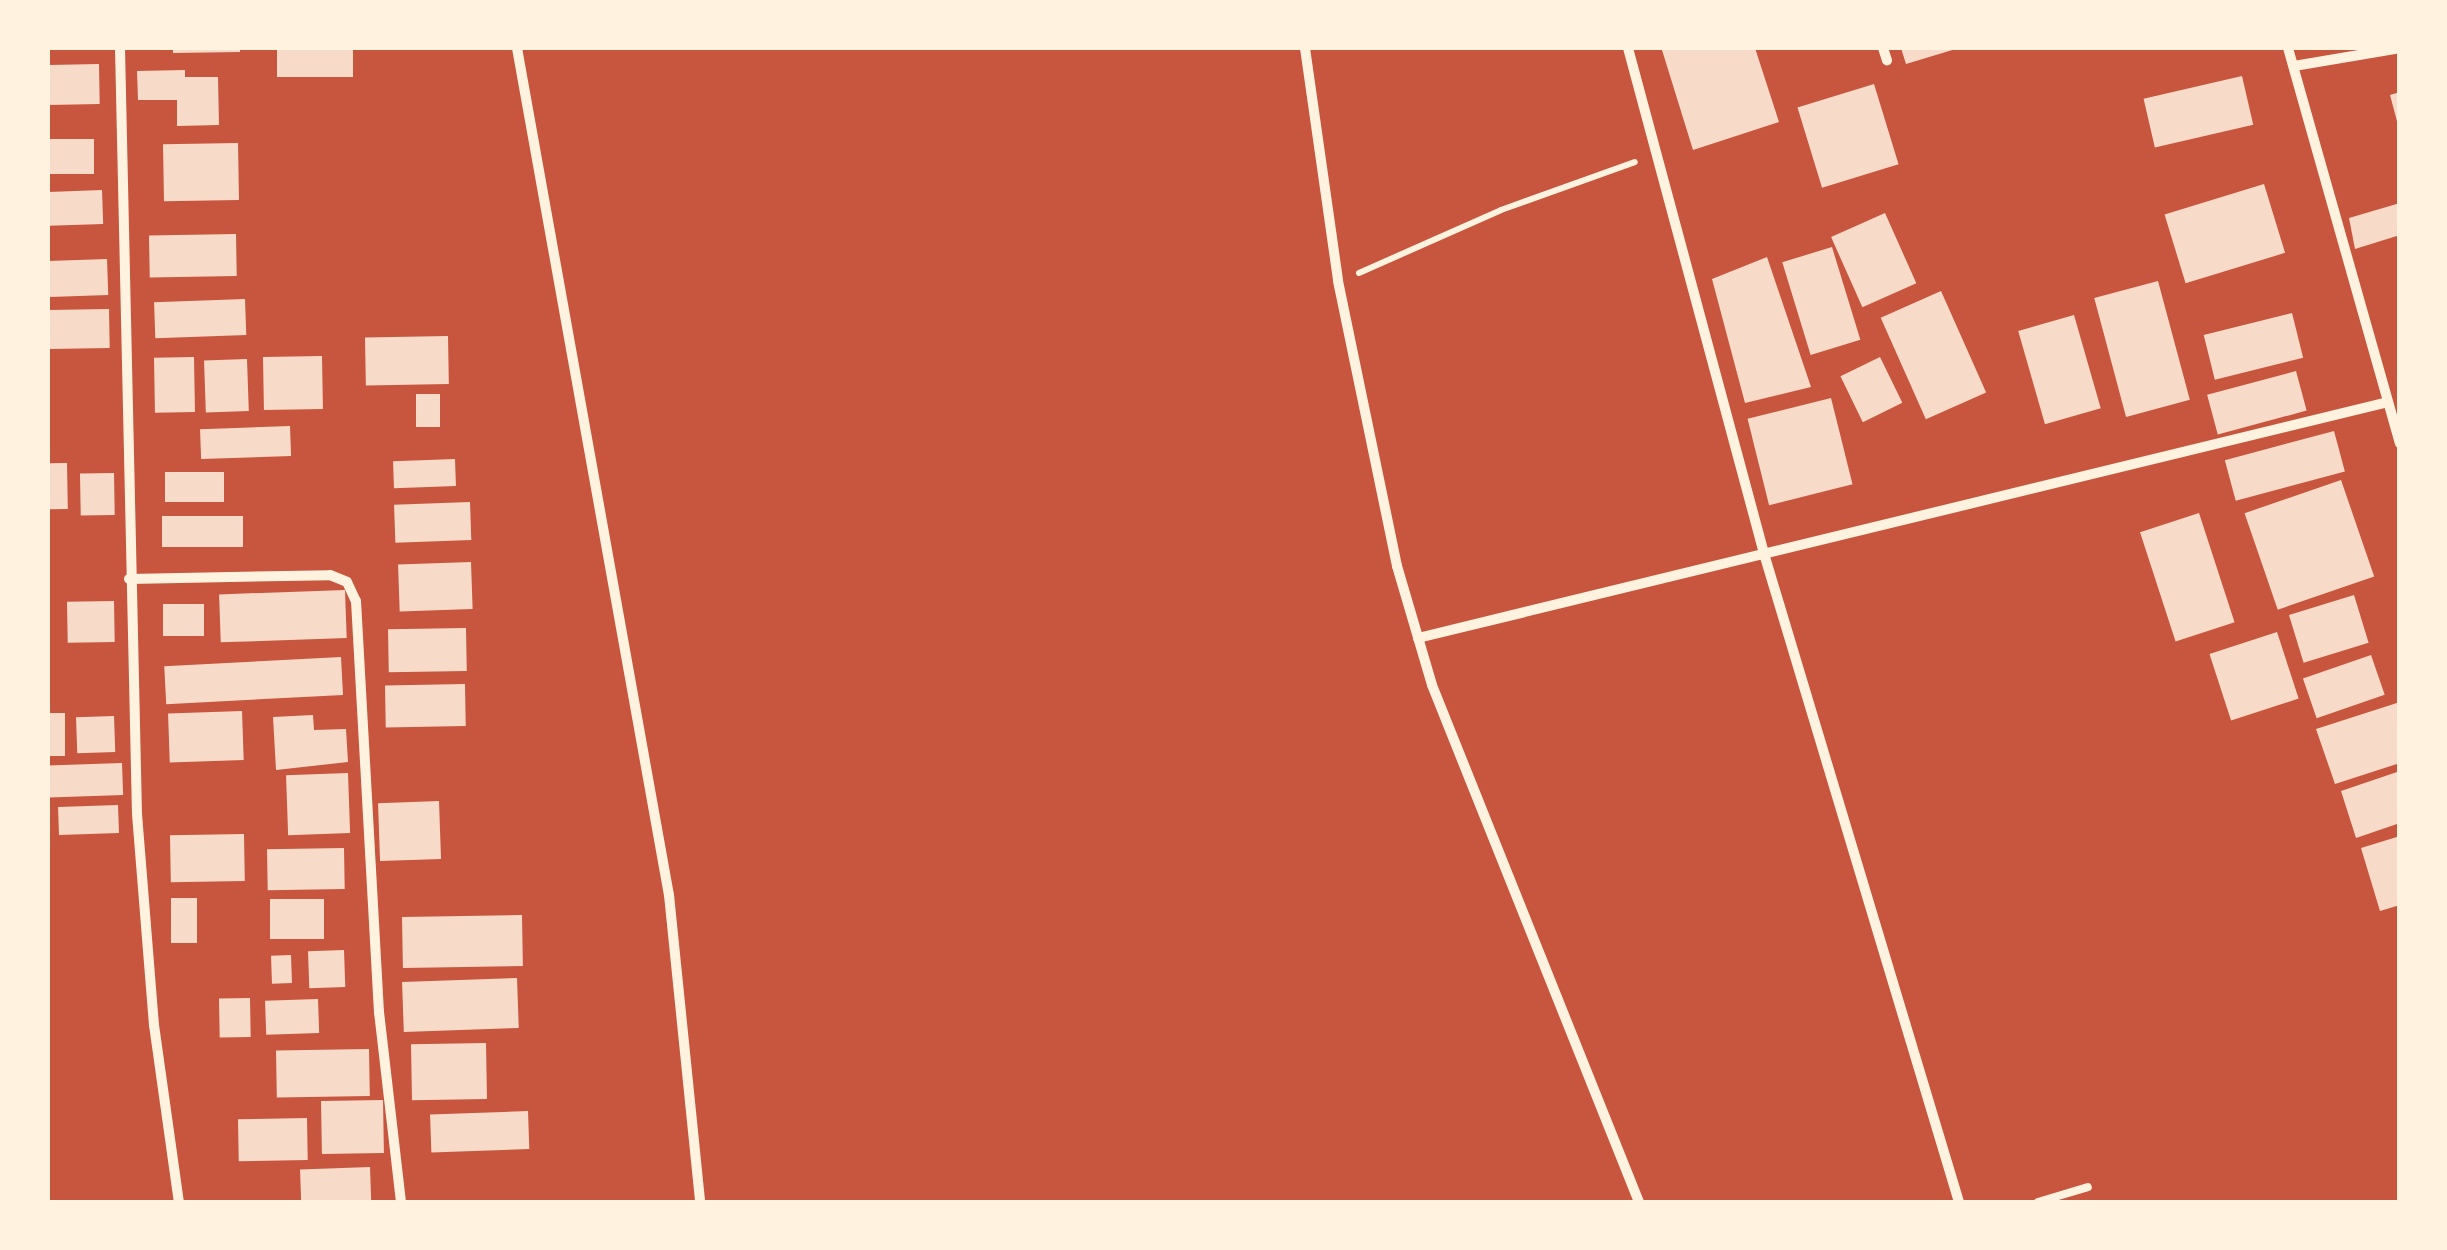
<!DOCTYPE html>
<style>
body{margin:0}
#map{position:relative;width:2447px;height:1250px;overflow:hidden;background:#c8553d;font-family:Merriweather,serif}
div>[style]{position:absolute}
.building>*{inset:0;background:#f7dbc8;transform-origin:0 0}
.path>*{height:6px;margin:-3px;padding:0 3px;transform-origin:3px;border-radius:3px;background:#fff3e0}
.service>*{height:8px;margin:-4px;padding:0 4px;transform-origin:4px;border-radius:4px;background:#fff3e0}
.minor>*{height:10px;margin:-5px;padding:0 5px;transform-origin:5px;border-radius:5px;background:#fff3e0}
span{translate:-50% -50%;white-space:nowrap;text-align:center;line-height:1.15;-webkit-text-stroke:9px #fff3e0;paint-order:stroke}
.frame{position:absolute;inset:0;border:50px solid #fff3e0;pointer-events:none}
</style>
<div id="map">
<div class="building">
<div style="clip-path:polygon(173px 48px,240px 48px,240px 52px,173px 53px)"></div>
<div style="left:277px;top:48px;width:76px;height:29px"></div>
<div style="clip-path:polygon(1755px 48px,1779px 122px,1693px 150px,1662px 50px)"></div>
<div style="clip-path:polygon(1901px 48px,1959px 48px,1906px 64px)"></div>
<div style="left:99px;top:64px;width:40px;height:51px;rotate:89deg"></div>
<div style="clip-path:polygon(185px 70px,185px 77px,218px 77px,219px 125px,177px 126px,177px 100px,138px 100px,137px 71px)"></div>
<div style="left:2242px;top:76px;width:50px;height:101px;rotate:77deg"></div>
<div style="left:1874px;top:84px;width:84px;height:80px;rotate:73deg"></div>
<div style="clip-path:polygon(2400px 92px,2400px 125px,2398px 125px,2390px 95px)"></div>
<div style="left:94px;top:139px;width:35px;height:46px;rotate:90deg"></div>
<div style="left:238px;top:143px;width:57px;height:75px;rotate:89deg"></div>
<div style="left:2264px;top:184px;width:72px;height:104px;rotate:73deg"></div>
<div style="left:102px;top:190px;width:34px;height:54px;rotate:88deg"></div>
<div style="clip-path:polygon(2400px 203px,2400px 235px,2355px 249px,2349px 218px)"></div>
<div style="left:1885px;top:213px;width:77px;height:59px;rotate:66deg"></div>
<div style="left:236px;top:234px;width:42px;height:87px;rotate:89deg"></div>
<div style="left:1832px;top:247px;width:97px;height:52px;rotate:73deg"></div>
<div style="clip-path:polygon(1767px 257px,1811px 387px,1745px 403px,1712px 279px)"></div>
<div style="left:107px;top:259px;width:36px;height:59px;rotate:88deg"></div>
<div style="left:2158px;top:281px;width:123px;height:66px;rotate:75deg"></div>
<div style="left:1941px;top:291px;width:111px;height:66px;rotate:66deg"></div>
<div style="left:245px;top:299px;width:36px;height:91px;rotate:88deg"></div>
<div style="left:109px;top:309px;width:39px;height:61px;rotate:89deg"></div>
<div style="left:2292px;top:313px;width:46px;height:91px;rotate:76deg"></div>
<div style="left:2074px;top:315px;width:97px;height:58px;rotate:74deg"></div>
<div style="left:448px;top:336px;width:48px;height:83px;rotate:89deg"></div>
<div style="left:322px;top:356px;width:53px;height:59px;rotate:89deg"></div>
<div style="left:194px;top:357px;width:55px;height:40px;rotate:89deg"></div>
<div style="left:1880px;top:357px;width:51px;height:44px;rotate:64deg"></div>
<div style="left:247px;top:359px;width:52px;height:43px;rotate:88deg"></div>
<div style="left:2296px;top:371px;width:41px;height:92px;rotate:75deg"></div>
<div style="left:416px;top:394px;width:24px;height:33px"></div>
<div style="left:1831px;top:398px;width:89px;height:86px;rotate:76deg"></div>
<div style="left:290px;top:426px;width:30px;height:90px;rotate:88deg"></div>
<div style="left:2334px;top:431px;width:42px;height:113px;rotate:75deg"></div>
<div style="left:455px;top:459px;width:27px;height:62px;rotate:88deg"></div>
<div style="left:67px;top:463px;width:46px;height:19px;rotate:89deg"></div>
<div style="left:224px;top:472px;width:30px;height:59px;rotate:90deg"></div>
<div style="left:114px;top:473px;width:42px;height:34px;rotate:89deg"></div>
<div style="left:2341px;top:480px;width:102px;height:102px;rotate:71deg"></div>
<div style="left:470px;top:502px;width:38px;height:76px;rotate:88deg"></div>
<div style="left:2199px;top:513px;width:115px;height:62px;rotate:72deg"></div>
<div style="left:243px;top:516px;width:31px;height:81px;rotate:90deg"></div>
<div style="left:471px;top:562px;width:47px;height:73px;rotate:88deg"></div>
<div style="left:345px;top:590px;width:48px;height:126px;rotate:88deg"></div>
<div style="left:2354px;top:595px;width:50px;height:68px;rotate:73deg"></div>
<div style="left:114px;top:601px;width:41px;height:47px;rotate:89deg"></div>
<div style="left:163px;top:604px;width:41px;height:32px"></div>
<div style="left:466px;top:628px;width:43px;height:78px;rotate:89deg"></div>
<div style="left:2277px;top:632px;width:70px;height:71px;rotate:72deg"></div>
<div style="left:2371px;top:655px;width:42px;height:72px;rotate:71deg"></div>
<div style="left:341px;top:657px;width:38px;height:177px;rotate:87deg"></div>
<div style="left:465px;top:684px;width:42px;height:80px;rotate:89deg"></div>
<div style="clip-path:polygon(2400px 702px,2400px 763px,2335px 784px,2316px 729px)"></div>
<div style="left:242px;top:711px;width:49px;height:74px;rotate:88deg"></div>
<div style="left:48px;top:713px;width:17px;height:43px"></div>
<div style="clip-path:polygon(313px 715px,314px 730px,346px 729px,348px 762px,276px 770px,273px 717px)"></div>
<div style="left:114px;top:716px;width:36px;height:38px;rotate:88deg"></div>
<div style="left:122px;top:763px;width:32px;height:74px;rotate:88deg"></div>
<div style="clip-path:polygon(2400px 771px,2400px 823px,2356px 838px,2341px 791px)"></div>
<div style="left:348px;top:773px;width:60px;height:62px;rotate:88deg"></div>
<div style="left:439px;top:801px;width:58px;height:61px;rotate:88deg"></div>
<div style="left:118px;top:805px;width:28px;height:60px;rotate:88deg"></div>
<div style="left:244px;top:834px;width:47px;height:74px;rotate:89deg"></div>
<div style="clip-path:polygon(2400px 836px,2400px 905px,2380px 911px,2361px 848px)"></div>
<div style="left:344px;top:848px;width:41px;height:77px;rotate:89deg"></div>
<div style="left:171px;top:898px;width:26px;height:45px"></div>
<div style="left:324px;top:899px;width:40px;height:54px;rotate:90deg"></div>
<div style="left:522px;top:915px;width:51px;height:120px;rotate:89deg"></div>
<div style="left:344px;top:950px;width:37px;height:36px;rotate:88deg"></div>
<div style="left:291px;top:955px;width:28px;height:20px;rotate:88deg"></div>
<div style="left:517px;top:978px;width:50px;height:115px;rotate:88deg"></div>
<div style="left:250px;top:998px;width:39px;height:31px;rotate:89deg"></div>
<div style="left:318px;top:999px;width:34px;height:53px;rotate:88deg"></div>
<div style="left:486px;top:1043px;width:56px;height:75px;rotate:89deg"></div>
<div style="left:369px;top:1049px;width:47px;height:93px;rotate:89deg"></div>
<div style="left:383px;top:1100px;width:53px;height:62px;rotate:89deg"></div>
<div style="left:528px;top:1111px;width:38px;height:98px;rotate:88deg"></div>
<div style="left:307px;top:1118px;width:42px;height:69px;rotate:89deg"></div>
<div style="left:370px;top:1167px;width:35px;height:70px;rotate:88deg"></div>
</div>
<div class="path">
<div style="left:1359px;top:273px;width:155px;rotate:-23.9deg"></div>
<div style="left:1501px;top:210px;width:142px;rotate:-19.7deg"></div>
</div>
<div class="service">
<div style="left:2038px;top:1202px;width:52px;rotate:-16.7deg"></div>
</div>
<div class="minor">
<div style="left:120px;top:48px;width:766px;rotate:88.73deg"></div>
<div style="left:137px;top:814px;width:212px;rotate:85.4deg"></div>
<div style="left:154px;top:1025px;width:179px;rotate:82deg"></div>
<div style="left:517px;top:48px;width:861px;rotate:79.83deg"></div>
<div style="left:669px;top:895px;width:309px;rotate:84.2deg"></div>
<div style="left:1305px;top:48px;width:235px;rotate:81.9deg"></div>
<div style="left:1338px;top:281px;width:291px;rotate:78.3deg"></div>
<div style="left:1397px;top:566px;width:124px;rotate:73.6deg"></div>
<div style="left:1432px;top:685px;width:557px;rotate:68.18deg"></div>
<div style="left:1628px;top:48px;width:527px;rotate:74.94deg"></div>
<div style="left:1765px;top:557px;width:674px;rotate:73.26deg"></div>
<div style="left:1883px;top:48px;width:13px;rotate:72deg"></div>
<div style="left:2288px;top:48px;width:411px;rotate:74.2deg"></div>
<div style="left:2294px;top:66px;width:108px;rotate:-9.6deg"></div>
<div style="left:129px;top:579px;width:201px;rotate:-1.1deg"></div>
<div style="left:330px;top:575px;width:18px;rotate:22deg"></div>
<div style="left:347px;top:582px;width:21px;rotate:65deg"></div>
<div style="left:356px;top:601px;width:412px;rotate:86.8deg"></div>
<div style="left:379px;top:1012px;width:191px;rotate:83.4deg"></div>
<div style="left:1418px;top:638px;width:998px;rotate:-13.67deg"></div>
</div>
<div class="frame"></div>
</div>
